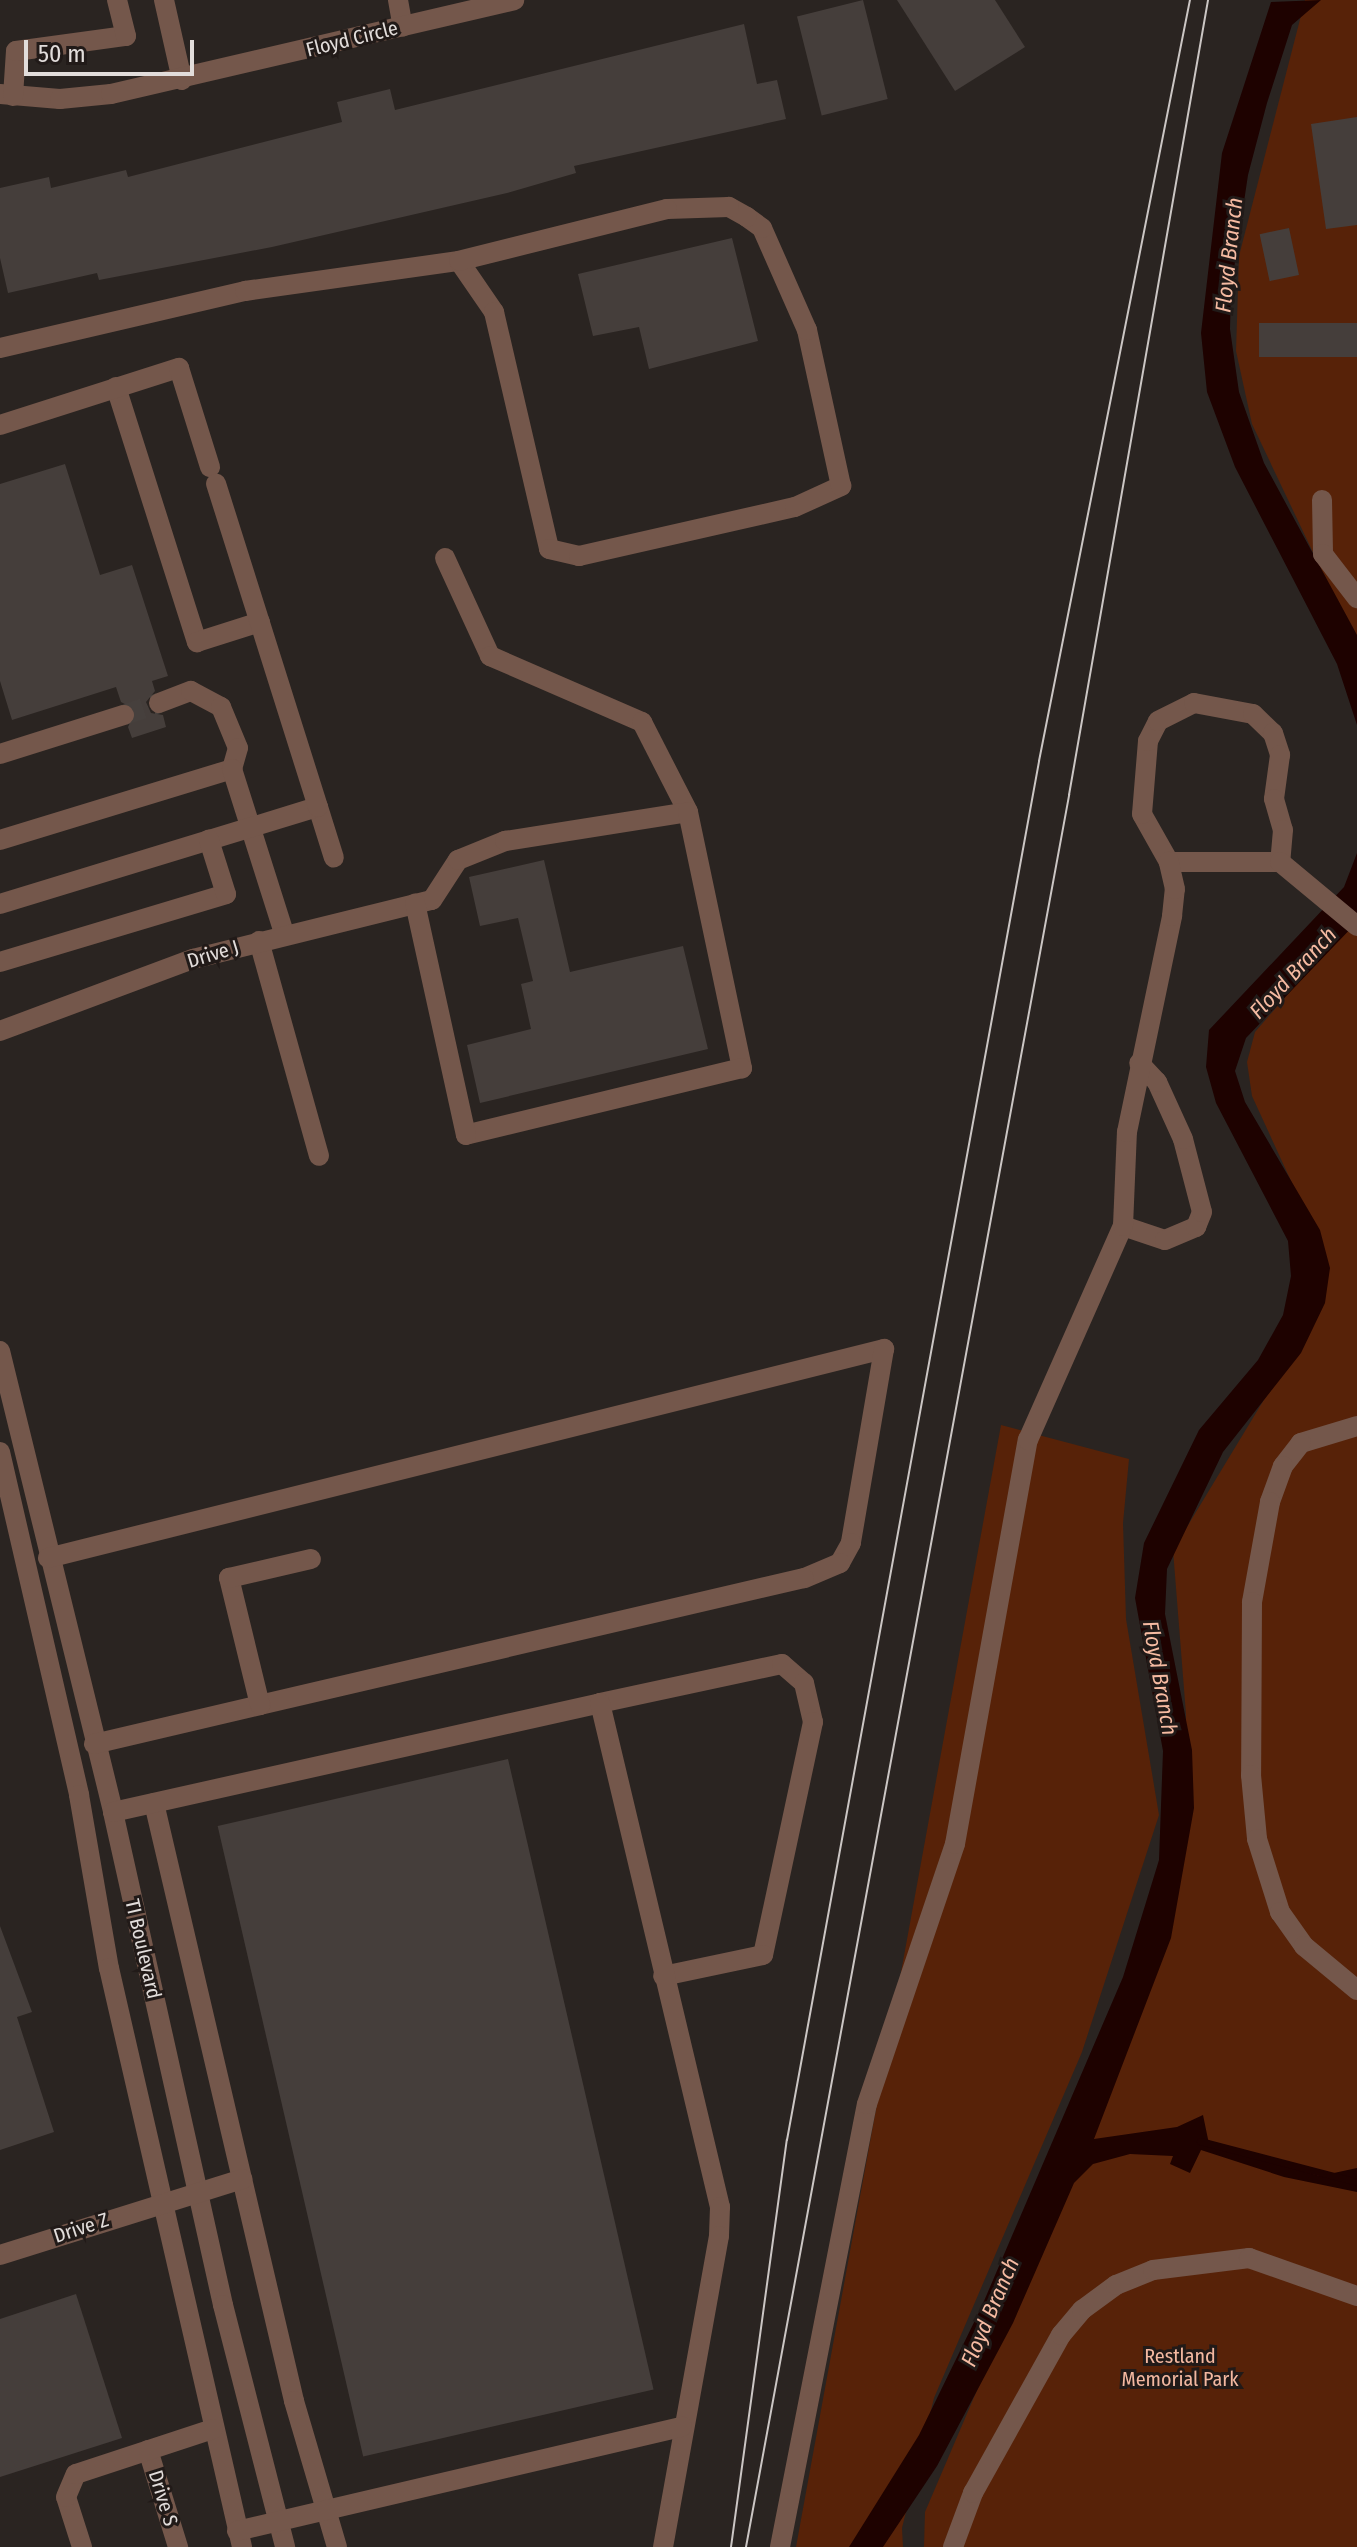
<!DOCTYPE html>
<style>
body{margin:0}
#map{position:relative;width:1357px;height:2547px;overflow:hidden;background:#2a2421;font-family:"Fira Sans Condensed",sans-serif}
div>[style]{position:absolute}
.green>*{inset:0;background:#572208}
.water>*{inset:0;background:#1e0200}
.stream>*{height:7px;margin:-3.5px;padding:0 3.5px;transform-origin:3.5px;border-radius:3.5px;background:#1e0200}
.building>*{inset:0;background:#453e3b;transform-origin:0 0}
.minor-tunnel>*{height:20px;margin-top:-10px;transform-origin:0;background:repeating-linear-gradient(90deg,#46403d 0 20px,transparent 0 30px)}
.minor>*{height:20px;margin:-10px;padding:0 10px;transform-origin:10px;border-radius:10px;background:#74574b}
.tram>*{height:2px;margin:-1px;padding:0 1px;transform-origin:1px;border-radius:1px;background:#cbc6c4}
span{translate:-50% -50%;white-space:nowrap;text-align:center;line-height:1.15;-webkit-text-stroke:6px #211a18;paint-order:stroke}
.street-label{font-size:20px;color:#e2dddb}
.park-label{font-size:20px;color:#f3b8a0}
.water-label{font-size:22px;color:#f6bba2;font-style:italic}
.scale{position:absolute;left:24px;top:40px;width:170px;height:36px;box-sizing:border-box;border:4px solid #e2dddb;border-top:0;padding-left:10px;font-size:24px;line-height:28px;white-space:nowrap;color:#e2dddb;-webkit-text-stroke:6px #211a18;paint-order:stroke}
</style>
<div id="map">
<div class="green">
<div style="clip-path:polygon(1305px 0,1357px 0,1357px 645px,1252px 424px,1236px 351px,1239px 256px)"></div>
<div style="clip-path:polygon(1357px 914px,1357px 2547px,924px 2547px,925px 2512px,1159px 1964px,1183px 1847px,1186px 1714px,1173px 1550px,1311px 1322px,1326px 1257px,1252px 1096px,1247px 1062px,1255px 1032px)"></div>
<div style="clip-path:polygon(1001px 1425px,1129px 1459px,1123px 1523px,1126px 1619px,1159px 1815px,1082px 2052px,934px 2398px,902px 2528px,903px 2547px,796px 2547px)"></div>
</div>
<div class="water">
<div style="clip-path:polygon(1321px 0,1292px 25px,1267px 103px,1248px 175px,1231px 289px,1230px 329px,1239px 392px,1264px 463px,1357px 635px,1357px 725px,1337px 664px,1235px 467px,1207px 392px,1201px 333px,1222px 153px,1271px 2px)"></div>
<div style="clip-path:polygon(1357px 853px,1357px 922px,1246px 1038px,1235px 1071px,1245px 1102px,1320px 1230px,1330px 1268px,1325px 1303px,1301px 1353px,1223px 1452px,1167px 1569px,1165px 1614px,1192px 1750px,1194px 1808px,1171px 1938px,1094px 2139px,1177px 2127px,1203px 2115px,1209px 2144px,1320px 2176px,1357px 2168px,1357px 2192px,1284px 2177px,1201px 2150px,1190px 2173px,1170px 2164px,1173px 2156px,1130px 2154px,1093px 2164px,1074px 2183px,1013px 2323px,937px 2466px,883px 2547px,849px 2547px,919px 2435px,981px 2308px,1123px 1977px,1159px 1860px,1163px 1751px,1135px 1598px,1144px 1543px,1199px 1430px,1258px 1360px,1283px 1315px,1291px 1276px,1288px 1241px,1216px 1103px,1206px 1067px,1209px 1030px,1344px 887px)"></div>
</div>
<div class="stream">
<div style="left:1200px;top:2141px;width:162px;rotate:14.6deg"></div>
</div>
<div class="building">
<div style="left:863px;top:0;width:102px;height:68px;rotate:76deg"></div>
<div style="clip-path:polygon(897px 0,995px 0,1025px 47px,955px 91px)"></div>
<div style="clip-path:polygon(744px 24px,757px 84px,777px 80px,786px 119px,574px 166px,576px 173px,507px 193px,272px 247px,99px 280px,97px 273px,8px 293px,0 258px,0 188px,49px 177px,51px 188px,126px 170px,128px 177px,342px 122px,337px 102px,390px 89px,395px 110px)"></div>
<div style="clip-path:polygon(1357px 117px,1357px 225px,1326px 229px,1311px 124px)"></div>
<div style="left:1289px;top:228px;width:48px;height:30px;rotate:78deg"></div>
<div style="clip-path:polygon(732px 238px,758px 341px,649px 369px,639px 327px,593px 336px,578px 274px)"></div>
<div style="left:1357px;top:323px;width:34px;height:98px;rotate:90deg"></div>
<div style="clip-path:polygon(65px 464px,100px 575px,132px 565px,168px 676px,152px 681px,155px 691px,146px 702px,151px 713px,163px 715px,166px 727px,132px 738px,128px 727px,136px 710px,121px 702px,116px 687px,12px 720px,0 681px,0 484px)"></div>
<div style="clip-path:polygon(544px 860px,570px 972px,683px 946px,708px 1049px,480px 1103px,467px 1045px,531px 1029px,521px 984px,533px 981px,518px 918px,480px 926px,469px 877px)"></div>
<div style="left:508px;top:1759px;width:647px;height:298px;rotate:77deg"></div>
<div style="clip-path:polygon(0 1926px,32px 2012px,17px 2017px,54px 2132px,0 2150px)"></div>
<div style="clip-path:polygon(76px 2294px,122px 2438px,0 2477px,0 2319px)"></div>
</div>
<div class="minor-tunnel">
<div style="left:124px;top:715px;width:37px;rotate:-19deg"></div>
</div>
<div class="minor">
<div style="left:164px;top:0;width:82px;rotate:77.3deg"></div>
<div style="left:398px;top:0;width:27px;rotate:80deg"></div>
<div style="left:0;top:94px;width:60px;rotate:4.8deg"></div>
<div style="left:60px;top:99px;width:51px;rotate:-5.6deg"></div>
<div style="left:111px;top:94px;width:414px;rotate:-13.1deg"></div>
<div style="left:13px;top:96px;width:45px;rotate:-86.2deg"></div>
<div style="left:16px;top:51px;width:111px;rotate:-7.8deg"></div>
<div style="left:126px;top:36px;width:37px;rotate:-104deg"></div>
<div style="left:0;top:348px;width:252px;rotate:-13.1deg"></div>
<div style="left:245px;top:291px;width:216px;rotate:-8deg"></div>
<div style="left:459px;top:261px;width:62px;rotate:55.5deg"></div>
<div style="left:494px;top:312px;width:243px;rotate:76.9deg"></div>
<div style="left:549px;top:549px;width:31px;rotate:13deg"></div>
<div style="left:579px;top:556px;width:221px;rotate:-12.8deg"></div>
<div style="left:795px;top:507px;width:51px;rotate:-24.5deg"></div>
<div style="left:841px;top:486px;width:160px;rotate:-102.3deg"></div>
<div style="left:807px;top:330px;width:111px;rotate:-113.8deg"></div>
<div style="left:762px;top:228px;width:19px;rotate:-144deg"></div>
<div style="left:747px;top:217px;width:21px;rotate:-151deg"></div>
<div style="left:729px;top:207px;width:62px;rotate:178.2deg"></div>
<div style="left:667px;top:209px;width:214px;rotate:166deg"></div>
<div style="left:116px;top:387px;width:268px;rotate:72.4deg"></div>
<div style="left:197px;top:642px;width:66px;rotate:-17.6deg"></div>
<div style="left:0;top:425px;width:188px;rotate:-17.7deg"></div>
<div style="left:179px;top:368px;width:104px;rotate:72.6deg"></div>
<div style="left:1322px;top:500px;width:54px;rotate:88.9deg"></div>
<div style="left:1323px;top:554px;width:56px;rotate:52.3deg"></div>
<div style="left:445px;top:558px;width:108px;rotate:65.3deg"></div>
<div style="left:490px;top:656px;width:166px;rotate:23.5deg"></div>
<div style="left:642px;top:722px;width:101px;rotate:62.9deg"></div>
<div style="left:159px;top:703px;width:34px;rotate:-21deg"></div>
<div style="left:191px;top:691px;width:34px;rotate:28deg"></div>
<div style="left:221px;top:707px;width:44px;rotate:67.5deg"></div>
<div style="left:238px;top:748px;width:22px;rotate:106deg"></div>
<div style="left:0;top:754px;width:130px;rotate:-17.5deg"></div>
<div style="left:318px;top:807px;width:53px;rotate:72.6deg"></div>
<div style="left:0;top:840px;width:243px;rotate:-17deg"></div>
<div style="left:232px;top:769px;width:172px;rotate:72.4deg"></div>
<div style="left:1280px;top:862px;width:111px;rotate:180deg"></div>
<div style="left:1169px;top:862px;width:55px;rotate:-119.4deg"></div>
<div style="left:1142px;top:814px;width:73px;rotate:-85.3deg"></div>
<div style="left:1148px;top:741px;width:22px;rotate:-63deg"></div>
<div style="left:1158px;top:721px;width:40px;rotate:-26.6deg"></div>
<div style="left:1194px;top:703px;width:60px;rotate:10.6deg"></div>
<div style="left:1253px;top:714px;width:28px;rotate:44deg"></div>
<div style="left:1273px;top:733px;width:23px;rotate:72deg"></div>
<div style="left:1280px;top:755px;width:44px;rotate:97.8deg"></div>
<div style="left:1274px;top:799px;width:32px;rotate:74deg"></div>
<div style="left:1283px;top:830px;width:32px;rotate:95deg"></div>
<div style="left:1280px;top:862px;width:100px;rotate:39.7deg"></div>
<div style="left:0;top:904px;width:332px;rotate:-17deg"></div>
<div style="left:318px;top:807px;width:339px;rotate:-107.5deg"></div>
<div style="left:259px;top:941px;width:223px;rotate:74.4deg"></div>
<div style="left:0;top:962px;width:236px;rotate:-16.7deg"></div>
<div style="left:226px;top:894px;width:57px;rotate:-107.5deg"></div>
<div style="left:0;top:1031px;width:206px;rotate:-20.5deg"></div>
<div style="left:193px;top:959px;width:246px;rotate:-13.9deg"></div>
<div style="left:432px;top:900px;width:48px;rotate:-57deg"></div>
<div style="left:458px;top:860px;width:51px;rotate:-22deg"></div>
<div style="left:505px;top:841px;width:185px;rotate:-9deg"></div>
<div style="left:688px;top:812px;width:262px;rotate:78.1deg"></div>
<div style="left:742px;top:1068px;width:284px;rotate:166.4deg"></div>
<div style="left:466px;top:1135px;width:237px;rotate:-102.4deg"></div>
<div style="left:1123px;top:1226px;width:44px;rotate:18.4deg"></div>
<div style="left:1165px;top:1240px;width:34px;rotate:-23deg"></div>
<div style="left:1196px;top:1227px;width:16px;rotate:-68deg"></div>
<div style="left:1202px;top:1212px;width:75px;rotate:-104.6deg"></div>
<div style="left:1183px;top:1139px;width:63px;rotate:-114.5deg"></div>
<div style="left:1157px;top:1082px;width:26px;rotate:-133deg"></div>
<div style="left:0;top:1351px;width:475px;rotate:76.2deg"></div>
<div style="left:113px;top:1812px;width:505px;rotate:77.42deg"></div>
<div style="left:223px;top:2305px;width:250px;rotate:75.6deg"></div>
<div style="left:1357px;top:1426px;width:59px;rotate:163.1deg"></div>
<div style="left:1301px;top:1443px;width:29px;rotate:128deg"></div>
<div style="left:1283px;top:1466px;width:38px;rotate:110deg"></div>
<div style="left:1270px;top:1502px;width:102px;rotate:100.2deg"></div>
<div style="left:1252px;top:1602px;width:173px;rotate:90.3deg"></div>
<div style="left:1251px;top:1775px;width:64px;rotate:84.6deg"></div>
<div style="left:1257px;top:1839px;width:77px;rotate:72.5deg"></div>
<div style="left:1280px;top:1912px;width:42px;rotate:54.8deg"></div>
<div style="left:1304px;top:1946px;width:69px;rotate:39.7deg"></div>
<div style="left:0;top:1452px;width:352px;rotate:77deg"></div>
<div style="left:79px;top:1795px;width:176px;rotate:80.2deg"></div>
<div style="left:109px;top:1968px;width:594px;rotate:77.06deg"></div>
<div style="left:48px;top:1558px;width:862px;rotate:-14.04deg"></div>
<div style="left:884px;top:1349px;width:197px;rotate:99.7deg"></div>
<div style="left:851px;top:1543px;width:23px;rotate:119deg"></div>
<div style="left:840px;top:1563px;width:39px;rotate:157deg"></div>
<div style="left:804px;top:1578px;width:559px;rotate:166.86deg"></div>
<div style="left:600px;top:1703px;width:186px;rotate:-12.1deg"></div>
<div style="left:782px;top:1664px;width:29px;rotate:41deg"></div>
<div style="left:804px;top:1683px;width:40px;rotate:77deg"></div>
<div style="left:813px;top:1722px;width:238px;rotate:102.1deg"></div>
<div style="left:763px;top:1955px;width:102px;rotate:168.1deg"></div>
<div style="left:94px;top:1744px;width:171px;rotate:-13.2deg"></div>
<div style="left:260px;top:1705px;width:131px;rotate:-103.7deg"></div>
<div style="left:229px;top:1578px;width:84px;rotate:-13deg"></div>
<div style="left:154px;top:1803px;width:614px;rotate:76.82deg"></div>
<div style="left:294px;top:2401px;width:152px;rotate:73.6deg"></div>
<div style="left:113px;top:1812px;width:499px;rotate:-12.6deg"></div>
<div style="left:600px;top:1703px;width:518px;rotate:76.61deg"></div>
<div style="left:720px;top:2207px;width:29px;rotate:92deg"></div>
<div style="left:719px;top:2236px;width:316px;rotate:100.2deg"></div>
<div style="left:0;top:2255px;width:254px;rotate:-17.4deg"></div>
<div style="left:148px;top:2450px;width:102px;rotate:72.8deg"></div>
<div style="left:237px;top:2531px;width:457px;rotate:-13.2deg"></div>
<div style="left:82px;top:2547px;width:52px;rotate:-107.7deg"></div>
<div style="left:66px;top:2497px;width:25px;rotate:-67deg"></div>
<div style="left:76px;top:2474px;width:144px;rotate:-18.2deg"></div>
<div style="left:780px;top:2547px;width:451px;rotate:-78.9deg"></div>
<div style="left:867px;top:2104px;width:274px;rotate:-71.3deg"></div>
<div style="left:955px;top:1844px;width:411px;rotate:-79.8deg"></div>
<div style="left:1028px;top:1440px;width:234px;rotate:-66.1deg"></div>
<div style="left:1123px;top:1226px;width:94px;rotate:-87.6deg"></div>
<div style="left:1127px;top:1132px;width:221px;rotate:-78.2deg"></div>
<div style="left:1172px;top:916px;width:27px;rotate:-84deg"></div>
<div style="left:1175px;top:889px;width:28px;rotate:-103deg"></div>
<div style="left:953px;top:2547px;width:58px;rotate:-69.7deg"></div>
<div style="left:973px;top:2493px;width:181px;rotate:-60.9deg"></div>
<div style="left:1061px;top:2335px;width:33px;rotate:-50deg"></div>
<div style="left:1082px;top:2310px;width:42px;rotate:-36.3deg"></div>
<div style="left:1116px;top:2285px;width:40px;rotate:-22deg"></div>
<div style="left:1153px;top:2270px;width:97px;rotate:-7.1deg"></div>
<div style="left:1249px;top:2258px;width:114px;rotate:19.4deg"></div>
</div>
<div class="tram">
<div style="left:731px;top:2547px;width:411px;rotate:-82.2deg"></div>
<div style="left:787px;top:2140px;width:1402px;rotate:-79.64deg"></div>
<div style="left:1039px;top:761px;width:776px;rotate:-78.78deg"></div>
<div style="left:746px;top:2547px;width:1782px;rotate:-79.55deg"></div>
<div style="left:1069px;top:795px;width:807px;rotate:-80.08deg"></div>
</div>
<div class="street-label">
<span style="left:352px;top:39px;rotate:-14deg">Floyd Circle</span>
<span style="left:213px;top:954px;rotate:-17deg">Drive J</span>
<span style="left:143px;top:1949px;rotate:77deg">TI Boulevard</span>
<span style="left:81px;top:2228px;rotate:-18deg">Drive Z</span>
<span style="left:163px;top:2498px;rotate:73deg">Drive S</span>
</div>
<div class="park-label">
<span style="left:1180px;top:2368px">Restland<br>Memorial Park</span>
</div>
<div class="water-label">
<span style="left:1229px;top:255px;rotate:-84deg">Floyd Branch</span>
<span style="left:1293px;top:973px;rotate:-47deg">Floyd Branch</span>
<span style="left:1160px;top:1678px;rotate:80deg">Floyd Branch</span>
<span style="left:990px;top:2312px;rotate:-67deg">Floyd Branch</span>
</div>
<div class="scale">50 m</div>
</div>
